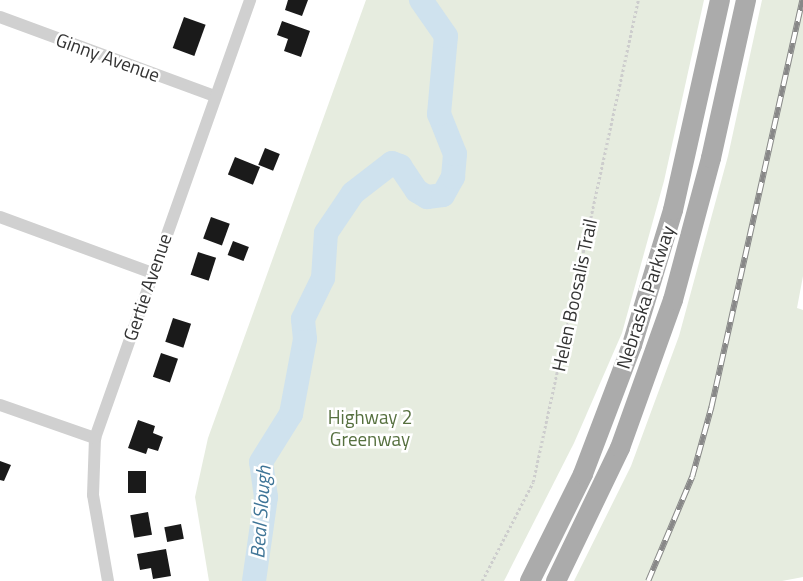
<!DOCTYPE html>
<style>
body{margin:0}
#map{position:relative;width:803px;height:581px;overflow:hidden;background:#fff;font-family:"Titillium Web",sans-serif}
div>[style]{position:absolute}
.green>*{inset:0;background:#e6ecdf}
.river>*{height:24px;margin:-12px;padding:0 12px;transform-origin:12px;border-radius:12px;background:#cfe2ee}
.building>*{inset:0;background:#1a1a1a;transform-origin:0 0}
.path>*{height:2.5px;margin-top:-1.25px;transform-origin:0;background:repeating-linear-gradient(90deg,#cdcdcd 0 2.5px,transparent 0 5px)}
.minor>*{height:12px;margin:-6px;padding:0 6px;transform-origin:6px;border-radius:6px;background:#d0d0d0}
.primary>*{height:20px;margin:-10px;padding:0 10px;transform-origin:10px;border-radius:10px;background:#ababab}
.rail>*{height:5.5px;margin-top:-2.75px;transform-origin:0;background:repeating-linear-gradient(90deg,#fff 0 11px,#888 0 22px);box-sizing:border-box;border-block:1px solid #888}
span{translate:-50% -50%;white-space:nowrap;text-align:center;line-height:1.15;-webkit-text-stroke:5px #fff;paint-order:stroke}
.street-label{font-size:19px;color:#333}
.park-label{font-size:19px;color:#56703f}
.water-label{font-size:20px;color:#3f7597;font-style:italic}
</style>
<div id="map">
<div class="green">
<div style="clip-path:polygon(366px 0,704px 0,664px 181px,622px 333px,574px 443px,504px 581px,209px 581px,195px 497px,208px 438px)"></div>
<div style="clip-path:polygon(762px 0,803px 0,803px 276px,797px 308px,803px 310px,803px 577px,782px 581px,574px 581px,631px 466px,679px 336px,728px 156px)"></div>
</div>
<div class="river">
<div style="left:254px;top:581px;width:85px;rotate:-81.9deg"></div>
<div style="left:266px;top:497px;width:35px;rotate:-98deg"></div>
<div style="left:261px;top:462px;width:57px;rotate:-58deg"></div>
<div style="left:291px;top:414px;width:76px;rotate:-79.4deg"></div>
<div style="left:305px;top:339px;width:20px;rotate:-96deg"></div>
<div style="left:303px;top:319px;width:46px;rotate:-64deg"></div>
<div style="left:323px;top:278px;width:45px;rotate:-86.2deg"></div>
<div style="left:326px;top:233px;width:48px;rotate:-56deg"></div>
<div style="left:353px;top:193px;width:49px;rotate:-37.6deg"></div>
<div style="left:392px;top:163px;width:9px;rotate:21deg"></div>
<div style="left:400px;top:166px;width:30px;rotate:56deg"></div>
<div style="left:417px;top:191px;width:12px;rotate:31deg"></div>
<div style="left:427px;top:197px;width:16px;rotate:-7deg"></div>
<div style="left:443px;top:195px;width:21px;rotate:-61deg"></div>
<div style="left:453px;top:177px;width:23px;rotate:-85deg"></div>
<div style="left:455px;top:154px;width:43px;rotate:-111.8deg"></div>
<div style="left:439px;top:114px;width:78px;rotate:-84.9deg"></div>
<div style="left:446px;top:36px;width:44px;rotate:-124.8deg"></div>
</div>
<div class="building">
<div style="clip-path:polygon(288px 0,308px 0,302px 16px,285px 10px)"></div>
<div style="left:184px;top:17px;width:23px;height:33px;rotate:20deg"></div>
<div style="clip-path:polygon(282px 21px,310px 31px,301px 57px,284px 51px,288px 39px,277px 35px)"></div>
<div style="left:265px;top:148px;width:16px;height:18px;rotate:22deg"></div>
<div style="left:235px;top:157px;width:27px;height:19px;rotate:22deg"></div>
<div style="left:211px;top:217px;width:20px;height:23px;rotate:20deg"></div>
<div style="left:233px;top:241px;width:17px;height:15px;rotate:21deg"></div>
<div style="left:198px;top:252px;width:19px;height:24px;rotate:18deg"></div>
<div style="left:173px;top:318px;width:19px;height:25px;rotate:18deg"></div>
<div style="left:161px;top:353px;width:18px;height:25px;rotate:19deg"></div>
<div style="clip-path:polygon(138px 420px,155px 426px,153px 433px,163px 437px,158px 451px,148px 448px,146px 454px,128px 448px)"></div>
<div style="clip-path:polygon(0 461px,11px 465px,4px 481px,0 480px)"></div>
<div style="left:128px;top:471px;width:18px;height:22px"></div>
<div style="left:148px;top:512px;width:23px;height:18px;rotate:80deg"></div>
<div style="left:181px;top:524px;width:15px;height:17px;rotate:79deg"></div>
<div style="clip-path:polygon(166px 549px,171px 576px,153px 579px,151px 568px,140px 570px,137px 554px)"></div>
</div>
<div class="path">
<div style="left:482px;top:581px;width:111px;rotate:-62.7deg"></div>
<div style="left:533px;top:482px;width:493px;rotate:-77.7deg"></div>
</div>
<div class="minor">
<div style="left:0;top:17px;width:229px;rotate:20.2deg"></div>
<div style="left:0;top:217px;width:162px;rotate:20.2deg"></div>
<div style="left:0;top:405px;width:101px;rotate:19.2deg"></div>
<div style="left:108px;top:581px;width:87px;rotate:-99.9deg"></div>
<div style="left:93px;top:495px;width:57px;rotate:-88deg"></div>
<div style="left:95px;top:438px;width:465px;rotate:-70.5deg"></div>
</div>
<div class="primary">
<div style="left:530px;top:581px;width:119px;rotate:-63.6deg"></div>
<div style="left:583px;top:474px;width:138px;rotate:-69.2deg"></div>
<div style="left:632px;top:345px;width:141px;rotate:-73.1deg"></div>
<div style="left:673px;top:210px;width:215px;rotate:-77.4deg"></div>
<div style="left:556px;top:581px;width:148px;rotate:-64.3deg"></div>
<div style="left:620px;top:448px;width:157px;rotate:-70.3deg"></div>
<div style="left:673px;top:300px;width:147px;rotate:-75deg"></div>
<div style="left:711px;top:158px;width:162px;rotate:-77.5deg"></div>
</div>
<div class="rail">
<div style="left:648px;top:581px;width:113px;rotate:-67.1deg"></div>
<div style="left:692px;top:477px;width:72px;rotate:-74.6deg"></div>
<div style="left:711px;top:408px;width:418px;rotate:-77.4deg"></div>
</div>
<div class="street-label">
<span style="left:108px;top:57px;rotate:20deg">Ginny Avenue</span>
<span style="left:147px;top:287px;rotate:-71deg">Gertie Avenue</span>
<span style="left:574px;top:295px;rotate:-78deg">Helen Boosalis Trail</span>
<span style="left:645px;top:297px;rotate:-72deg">Nebraska Parkway</span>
</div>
<div class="park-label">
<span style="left:370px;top:428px">Highway 2<br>Greenway</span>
</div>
<div class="water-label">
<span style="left:260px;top:512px;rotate:-86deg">Beal Slough</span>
</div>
</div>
